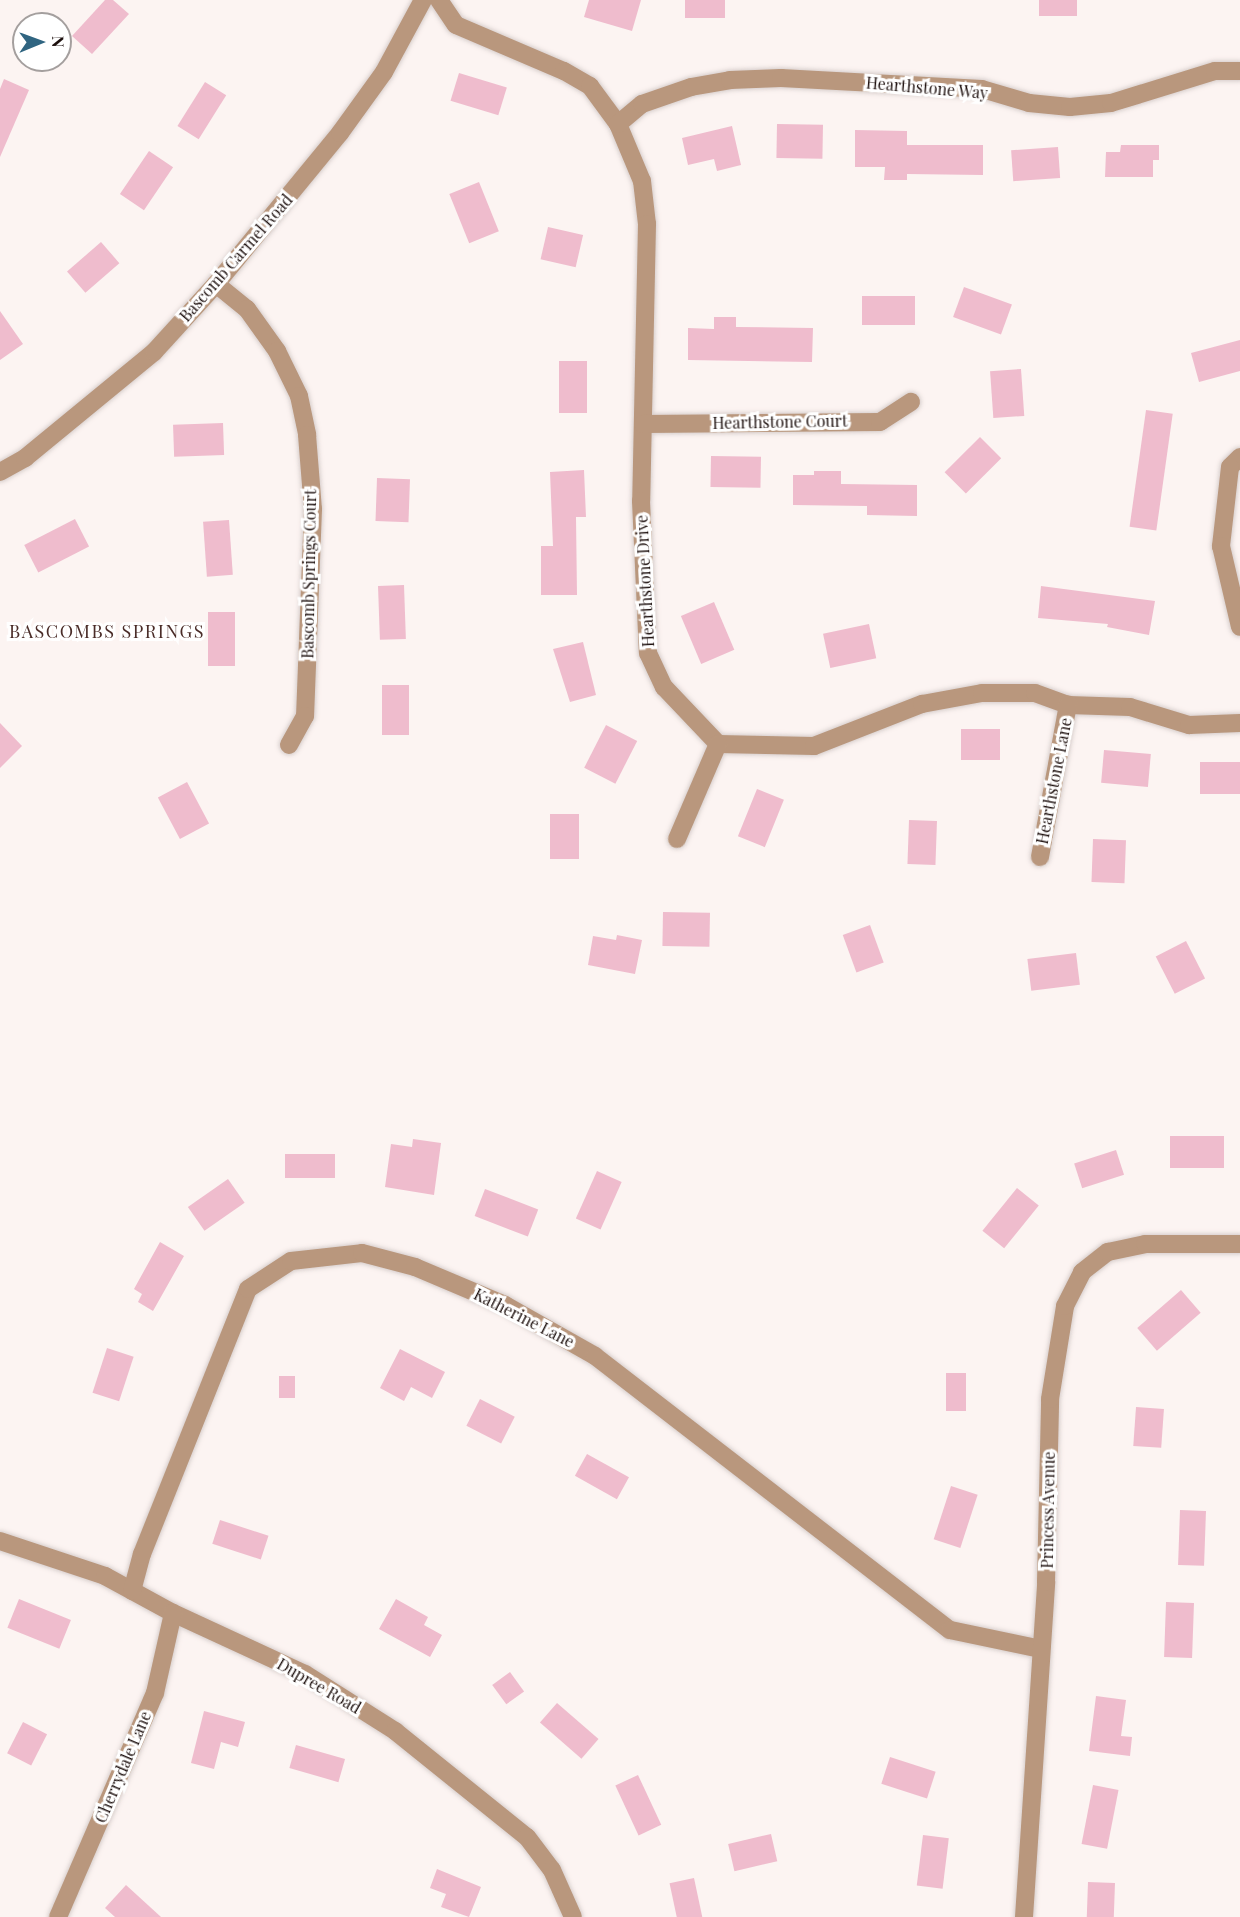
<!DOCTYPE html>
<style>
body{margin:0}
#map{position:relative;width:1240px;height:1917px;overflow:hidden;background:#fcf4f2;font-family:"Playfair Display",serif}
div>[style]{position:absolute}
.building>*{inset:0;background:#efbccd;transform-origin:0 0}
.roads{filter:drop-shadow(0 0 2px #d8cfcd) drop-shadow(0 0 2px #d8cfcd)}
.street>*{height:18px;margin:-9px;padding:0 9px;transform-origin:9px;border-radius:9px;background:#b9977d}
span{translate:-50% -50%;white-space:nowrap;text-align:center;line-height:1.15;-webkit-text-stroke:6px #fff;paint-order:stroke}
.street-label{font-size:16px;color:#1c0f0d}
.neighbourhood-label{font-size:18px;color:#4a2c28;letter-spacing:1.5px}
.north{position:absolute;left:12px;top:12px;width:60px;height:60px;box-sizing:border-box;background:#fff;border:2px solid #a49f9e;border-radius:50%;rotate:89deg;font-size:16px;font-weight:700;line-height:24px;text-align:center;color:#1c0f0d}
.north::after{content:'';display:block;margin:auto;width:21px;height:27px;background:#306581;clip-path:polygon(50% 0,100% 100%,50% 72%,0 100%)}
</style>
<div id="map">
<div class="building">
<div style="clip-path:polygon(105px 0,113px 0,129px 14px,92px 54px,72px 36px)"></div>
<div style="clip-path:polygon(589px 0,641px 0,632px 31px,584px 17px)"></div>
<div style="left:685px;top:0;width:40px;height:18px"></div>
<div style="left:1039px;top:0;width:38px;height:16px"></div>
<div style="left:459px;top:73px;width:50px;height:29px;rotate:17deg"></div>
<div style="clip-path:polygon(4px 79px,29px 90px,0 157px,0 89px)"></div>
<div style="left:205px;top:82px;width:25px;height:52px;rotate:32deg"></div>
<div style="left:777px;top:124px;width:46px;height:34px;rotate:1deg"></div>
<div style="clip-path:polygon(732px 126px,741px 165px,717px 171px,714px 159px,688px 165px,682px 138px)"></div>
<div style="clip-path:polygon(855px 130px,907px 131px,907px 145px,983px 145px,983px 175px,907px 174px,907px 180px,884px 180px,885px 167px,855px 167px)"></div>
<div style="clip-path:polygon(1121px 145px,1159px 145px,1159px 160px,1153px 160px,1153px 177px,1105px 177px,1106px 152px,1120px 152px)"></div>
<div style="left:1058px;top:147px;width:31px;height:47px;rotate:86deg"></div>
<div style="left:149px;top:151px;width:29px;height:52px;rotate:34deg"></div>
<div style="left:479px;top:182px;width:53px;height:32px;rotate:68deg"></div>
<div style="left:548px;top:227px;width:36px;height:33px;rotate:13deg"></div>
<div style="left:101px;top:242px;width:28px;height:45px;rotate:49deg"></div>
<div style="left:964px;top:287px;width:51px;height:32px;rotate:20deg"></div>
<div style="left:862px;top:296px;width:53px;height:29px"></div>
<div style="clip-path:polygon(0 311px,23px 344px,0 360px)"></div>
<div style="clip-path:polygon(714px 317px,736px 317px,736px 327px,813px 328px,812px 362px,688px 360px,688px 328px,714px 329px)"></div>
<div style="clip-path:polygon(1240px 340px,1240px 371px,1199px 382px,1191px 353px)"></div>
<div style="left:559px;top:361px;width:28px;height:52px"></div>
<div style="left:1021px;top:369px;width:47px;height:31px;rotate:86deg"></div>
<div style="left:1146px;top:410px;width:27px;height:118px;rotate:8deg"></div>
<div style="left:223px;top:423px;width:32px;height:50px;rotate:88deg"></div>
<div style="left:980px;top:437px;width:30px;height:50px;rotate:45deg"></div>
<div style="left:711px;top:456px;width:50px;height:31px;rotate:1deg"></div>
<div style="clip-path:polygon(584px 470px,586px 517px,576px 517px,577px 595px,541px 595px,541px 546px,553px 546px,550px 472px)"></div>
<div style="clip-path:polygon(814px 471px,841px 471px,841px 484px,917px 485px,917px 516px,867px 515px,867px 506px,793px 505px,793px 475px,814px 475px)"></div>
<div style="left:377px;top:478px;width:33px;height:43px;rotate:2deg"></div>
<div style="left:75px;top:519px;width:31px;height:57px;rotate:63deg"></div>
<div style="left:229px;top:520px;width:55px;height:26px;rotate:86deg"></div>
<div style="left:404px;top:585px;width:54px;height:26px;rotate:88deg"></div>
<div style="clip-path:polygon(1041px 586px,1155px 601px,1149px 635px,1107px 627px,1108px 624px,1038px 618px)"></div>
<div style="left:714px;top:602px;width:52px;height:36px;rotate:67deg"></div>
<div style="left:208px;top:612px;width:27px;height:54px"></div>
<div style="left:869px;top:624px;width:35px;height:47px;rotate:78deg"></div>
<div style="clip-path:polygon(583px 642px,596px 695px,570px 702px,553px 649px)"></div>
<div style="left:382px;top:685px;width:27px;height:50px"></div>
<div style="clip-path:polygon(0 723px,22px 746px,0 768px)"></div>
<div style="left:606px;top:725px;width:35px;height:48px;rotate:27deg"></div>
<div style="left:961px;top:729px;width:39px;height:31px"></div>
<div style="left:1104px;top:750px;width:47px;height:33px;rotate:5deg"></div>
<div style="left:1200px;top:762px;width:40px;height:32px"></div>
<div style="left:187px;top:782px;width:47px;height:33px;rotate:62deg"></div>
<div style="left:757px;top:789px;width:29px;height:51px;rotate:22deg"></div>
<div style="left:550px;top:814px;width:29px;height:45px"></div>
<div style="left:909px;top:820px;width:28px;height:44px;rotate:2deg"></div>
<div style="left:1093px;top:839px;width:33px;height:43px;rotate:2deg"></div>
<div style="left:663px;top:912px;width:47px;height:34px;rotate:1deg"></div>
<div style="left:870px;top:925px;width:40px;height:29px;rotate:70deg"></div>
<div style="clip-path:polygon(617px 935px,642px 940px,635px 974px,588px 965px,593px 936px,616px 940px)"></div>
<div style="left:1186px;top:941px;width:42px;height:34px;rotate:63deg"></div>
<div style="left:1076px;top:953px;width:32px;height:49px;rotate:83deg"></div>
<div style="left:1170px;top:1136px;width:54px;height:32px"></div>
<div style="clip-path:polygon(413px 1139px,441px 1143px,434px 1195px,385px 1187px,391px 1144px,412px 1147px)"></div>
<div style="left:1116px;top:1150px;width:26px;height:44px;rotate:72deg"></div>
<div style="left:285px;top:1154px;width:50px;height:24px"></div>
<div style="left:597px;top:1171px;width:27px;height:52px;rotate:24deg"></div>
<div style="left:228px;top:1179px;width:29px;height:49px;rotate:55deg"></div>
<div style="left:1017px;top:1188px;width:28px;height:55px;rotate:39deg"></div>
<div style="left:485px;top:1189px;width:57px;height:29px;rotate:21deg"></div>
<div style="clip-path:polygon(160px 1242px,184px 1256px,153px 1311px,138px 1302px,142px 1294px,134px 1289px)"></div>
<div style="left:1181px;top:1290px;width:30px;height:58px;rotate:49deg"></div>
<div style="left:107px;top:1348px;width:28px;height:47px;rotate:18deg"></div>
<div style="clip-path:polygon(400px 1349px,445px 1372px,432px 1398px,411px 1387px,404px 1401px,380px 1388px)"></div>
<div style="left:946px;top:1373px;width:20px;height:38px"></div>
<div style="left:279px;top:1376px;width:16px;height:22px"></div>
<div style="left:480px;top:1399px;width:39px;height:30px;rotate:27deg"></div>
<div style="left:1136px;top:1407px;width:28px;height:39px;rotate:4deg"></div>
<div style="left:587px;top:1454px;width:48px;height:25px;rotate:29deg"></div>
<div style="left:951px;top:1486px;width:28px;height:56px;rotate:18deg"></div>
<div style="left:1180px;top:1510px;width:26px;height:55px;rotate:2deg"></div>
<div style="left:220px;top:1520px;width:51px;height:25px;rotate:18deg"></div>
<div style="left:19px;top:1599px;width:56px;height:31px;rotate:22deg"></div>
<div style="clip-path:polygon(396px 1599px,428px 1617px,424px 1625px,442px 1635px,430px 1657px,379px 1629px)"></div>
<div style="left:1166px;top:1602px;width:28px;height:55px;rotate:2deg"></div>
<div style="left:510px;top:1672px;width:24px;height:22px;rotate:54deg"></div>
<div style="clip-path:polygon(1096px 1696px,1126px 1700px,1121px 1736px,1132px 1737px,1130px 1756px,1089px 1751px)"></div>
<div style="left:557px;top:1703px;width:55px;height:26px;rotate:41deg"></div>
<div style="clip-path:polygon(204px 1711px,245px 1722px,238px 1747px,221px 1742px,214px 1769px,191px 1763px)"></div>
<div style="left:23px;top:1722px;width:27px;height:35px;rotate:27deg"></div>
<div style="left:296px;top:1745px;width:51px;height:24px;rotate:16deg"></div>
<div style="left:890px;top:1757px;width:48px;height:28px;rotate:18deg"></div>
<div style="left:638px;top:1775px;width:55px;height:25px;rotate:65deg"></div>
<div style="left:1093px;top:1785px;width:26px;height:60px;rotate:11deg"></div>
<div style="left:771px;top:1834px;width:28px;height:44px;rotate:77deg"></div>
<div style="left:923px;top:1835px;width:26px;height:51px;rotate:7deg"></div>
<div style="clip-path:polygon(437px 1869px,481px 1887px,469px 1917px,441px 1907px,446px 1894px,430px 1888px)"></div>
<div style="left:694px;top:1878px;width:40px;height:25px;rotate:78deg"></div>
<div style="left:1088px;top:1882px;width:27px;height:35px;rotate:2deg"></div>
<div style="clip-path:polygon(126px 1885px,161px 1917px,115px 1917px,105px 1908px)"></div>
</div>
<div class="roads">
<div class="street">
<div style="left:439px;top:0;width:30px;rotate:56deg"></div>
<div style="left:456px;top:25px;width:117px;rotate:23.1deg"></div>
<div style="left:564px;top:71px;width:30px;rotate:30deg"></div>
<div style="left:590px;top:86px;width:47px;rotate:53.6deg"></div>
<div style="left:618px;top:124px;width:62px;rotate:67.2deg"></div>
<div style="left:642px;top:181px;width:43px;rotate:83.4deg"></div>
<div style="left:647px;top:224px;width:277px;rotate:91.2deg"></div>
<div style="left:641px;top:501px;width:152px;rotate:87.4deg"></div>
<div style="left:648px;top:653px;width:38px;rotate:65deg"></div>
<div style="left:664px;top:687px;width:79px;rotate:46.5deg"></div>
<div style="left:718px;top:744px;width:96px;rotate:1.2deg"></div>
<div style="left:814px;top:746px;width:116px;rotate:-21.3deg"></div>
<div style="left:922px;top:704px;width:61px;rotate:-10.4deg"></div>
<div style="left:982px;top:693px;width:53px"></div>
<div style="left:1035px;top:693px;width:35px;rotate:20deg"></div>
<div style="left:1068px;top:705px;width:62px;rotate:1.8deg"></div>
<div style="left:1130px;top:707px;width:62px;rotate:17deg"></div>
<div style="left:1189px;top:725px;width:51px;rotate:-2.2deg"></div>
<div style="left:618px;top:124px;width:31px;rotate:-40deg"></div>
<div style="left:642px;top:104px;width:52px;rotate:-19.1deg"></div>
<div style="left:691px;top:87px;width:40px;rotate:-10deg"></div>
<div style="left:730px;top:80px;width:51px;rotate:-2.2deg"></div>
<div style="left:781px;top:78px;width:201px;rotate:3.1deg"></div>
<div style="left:982px;top:89px;width:49px;rotate:16.6deg"></div>
<div style="left:1029px;top:103px;width:41px;rotate:5.6deg"></div>
<div style="left:1070px;top:107px;width:41px;rotate:-5.6deg"></div>
<div style="left:1111px;top:103px;width:109px;rotate:-17.1deg"></div>
<div style="left:1215px;top:71px;width:25px"></div>
<div style="left:216px;top:284px;width:40px;rotate:39deg"></div>
<div style="left:247px;top:309px;width:52px;rotate:54.5deg"></div>
<div style="left:277px;top:351px;width:50px;rotate:63.9deg"></div>
<div style="left:299px;top:396px;width:40px;rotate:78deg"></div>
<div style="left:307px;top:435px;width:74px;rotate:85.4deg"></div>
<div style="left:313px;top:509px;width:207px;rotate:92.2deg"></div>
<div style="left:305px;top:716px;width:33px;rotate:119deg"></div>
<div style="left:643px;top:424px;width:237px;rotate:-0.5deg"></div>
<div style="left:880px;top:422px;width:37px;rotate:-33deg"></div>
<div style="left:1240px;top:457px;width:14px;rotate:135deg"></div>
<div style="left:1230px;top:467px;width:80px;rotate:96.5deg"></div>
<div style="left:1221px;top:546px;width:83px;rotate:76.8deg"></div>
<div style="left:0;top:472px;width:29px;rotate:-29deg"></div>
<div style="left:25px;top:458px;width:167px;rotate:-39.4deg"></div>
<div style="left:154px;top:352px;width:92px;rotate:-47.6deg"></div>
<div style="left:216px;top:284px;width:195px;rotate:-50.6deg"></div>
<div style="left:340px;top:133px;width:75px;rotate:-54.2deg"></div>
<div style="left:384px;top:72px;width:82px;rotate:-61.6deg"></div>
<div style="left:677px;top:839px;width:103px;rotate:-66.7deg"></div>
<div style="left:1040px;top:857px;width:155px;rotate:-79.6deg"></div>
<div style="left:0;top:1541px;width:111px;rotate:18.4deg"></div>
<div style="left:105px;top:1576px;width:77px;rotate:28.6deg"></div>
<div style="left:173px;top:1613px;width:145px;rotate:24.8deg"></div>
<div style="left:305px;top:1674px;width:107px;rotate:32.3deg"></div>
<div style="left:395px;top:1731px;width:169px;rotate:38.8deg"></div>
<div style="left:527px;top:1837px;width:41px;rotate:52.9deg"></div>
<div style="left:552px;top:1870px;width:51px;rotate:65.9deg"></div>
<div style="left:132px;top:1591px;width:38px;rotate:-75deg"></div>
<div style="left:142px;top:1554px;width:285px;rotate:-68.2deg"></div>
<div style="left:248px;top:1289px;width:51px;rotate:-33.1deg"></div>
<div style="left:291px;top:1261px;width:71px;rotate:-6.4deg"></div>
<div style="left:362px;top:1253px;width:55px;rotate:14.8deg"></div>
<div style="left:415px;top:1267px;width:98px;rotate:22.9deg"></div>
<div style="left:505px;top:1305px;width:103px;rotate:29.5deg"></div>
<div style="left:595px;top:1356px;width:448px;rotate:37.7deg"></div>
<div style="left:950px;top:1630px;width:93px;rotate:11.8deg"></div>
<div style="left:58px;top:1917px;width:244px;rotate:-66.6deg"></div>
<div style="left:155px;top:1693px;width:82px;rotate:-77.3deg"></div>
<div style="left:1024px;top:1917px;width:336px;rotate:-86.2deg"></div>
<div style="left:1046px;top:1582px;width:183px;rotate:-88.7deg"></div>
<div style="left:1050px;top:1399px;width:94px;rotate:-80.8deg"></div>
<div style="left:1065px;top:1306px;width:38px;rotate:-63deg"></div>
<div style="left:1082px;top:1272px;width:33px;rotate:-38deg"></div>
<div style="left:1108px;top:1252px;width:38px;rotate:-12deg"></div>
<div style="left:1145px;top:1244px;width:95px"></div>
</div>
</div>
<div class="street-label">
<span style="left:927px;top:88px;rotate:5deg">Hearthstone Way</span>
<span style="left:236px;top:258px;rotate:-49deg">Bascomb Carmel Road</span>
<span style="left:780px;top:422px;rotate:-1deg">Hearthstone Court</span>
<span style="left:309px;top:574px;rotate:-89deg">Bascomb Springs Court</span>
<span style="left:645px;top:581px;rotate:-93deg">Hearthstone Drive</span>
<span style="left:1054px;top:781px;rotate:-79deg">Hearthstone Lane</span>
<span style="left:524px;top:1318px;rotate:27deg">Katherine Lane</span>
<span style="left:1048px;top:1510px;rotate:-89deg">Princess Avenue</span>
<span style="left:319px;top:1686px;rotate:30deg">Dupree Road</span>
<span style="left:123px;top:1767px;rotate:-67deg">Cherrydale Lane</span>
</div>
<div class="neighbourhood-label">
<span style="left:107px;top:631px">BASCOMBS SPRINGS</span>
</div>
<div class="north">N</div>
</div>
